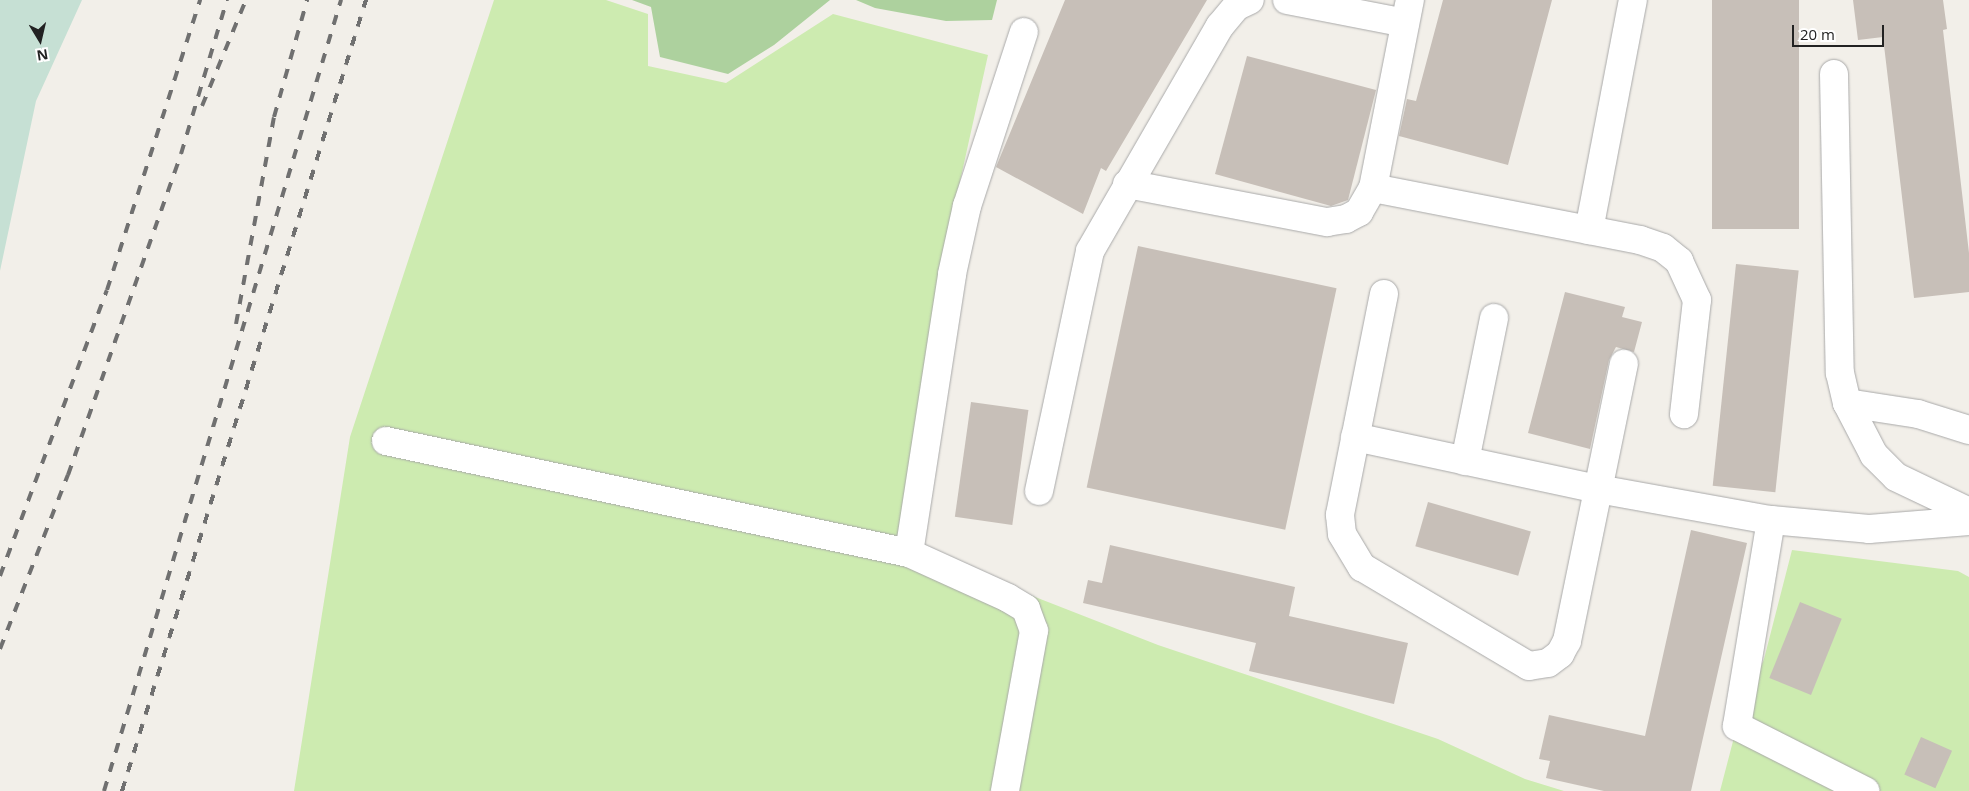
<!DOCTYPE html>
<style>
body{margin:0}
#map{position:relative;width:1969px;height:791px;overflow:hidden;background:#f2efe9;font-family:"Open Sans",sans-serif}
div>[style]{position:absolute}
.grass>*{inset:0;background:#cdebb0}
.forest>*{inset:0;background:#add19e}
.wetland>*{inset:0;background:#c6e0d4}
.building>*{inset:0;background:#c7bfb8;transform-origin:0 0}
.roads{filter:drop-shadow(0 0 1px #a9a9a9) drop-shadow(0 0 1px #a9a9a9)}
.minor>*{height:28px;margin:-14px;padding:0 14px;transform-origin:14px;border-radius:14px;background:#fff}
.rail>*{height:4px;margin-top:-2px;transform-origin:0;background:repeating-linear-gradient(90deg,#707070 0 10px,transparent 0 20px)}
span{translate:-50% -50%;white-space:nowrap;text-align:center;line-height:1.15;-webkit-text-stroke:4px #fff;paint-order:stroke}
.north{position:absolute;left:15px;top:15px;width:50px;height:50px;-webkit-text-stroke:4px #fff;paint-order:stroke;rotate:171deg;font-size:14px;font-weight:700;line-height:20px;text-align:center;color:#222}
.north::after{content:'';display:block;margin:auto;width:18px;height:22px;background:#222;clip-path:polygon(50% 0,100% 100%,50% 72%,0 100%)}
.scale{position:absolute;left:1792px;top:25px;width:92px;height:22px;box-sizing:border-box;border:2px solid #222;border-top:0;padding-left:6px;font-size:15px;line-height:18px;white-space:nowrap;color:#222;-webkit-text-stroke:4px #fff;paint-order:stroke}
</style>
<div id="map">
<div class="grass">
<div style="clip-path:polygon(494px 0,606px 0,648px 14px,648px 66px,726px 83px,833px 14px,988px 55px,941px 267px,918px 551px,1158px 645px,1438px 739px,1525px 779px,1564px 791px,294px 791px,350px 437px)"></div>
<div style="clip-path:polygon(1792px 550px,1958px 571px,1969px 577px,1969px 791px,1720px 791px,1737px 726px,1764px 659px)"></div>
</div>
<div class="forest">
<div style="clip-path:polygon(632px 0,830px 0,774px 45px,728px 74px,660px 57px,651px 7px)"></div>
<div style="clip-path:polygon(856px 0,997px 0,992px 20px,946px 21px,875px 8px)"></div>
</div>
<div class="wetland">
<div style="clip-path:polygon(0 0,82px 0,36px 101px,0 271px)"></div>
</div>
<div class="building">
<div style="clip-path:polygon(1065px 0,1207px 0,1106px 171px,1101px 168px,1083px 214px,996px 167px)"></div>
<div style="clip-path:polygon(1443px 0,1552px 0,1508px 165px,1399px 136px,1407px 99px,1416px 101px)"></div>
<div style="left:1712px;top:0;width:87px;height:229px"></div>
<div style="clip-path:polygon(1853px 0,1943px 0,1947px 29px,1943px 30px,1969px 253px,1969px 292px,1914px 298px,1883px 37px,1858px 40px)"></div>
<div style="clip-path:polygon(1247px 56px,1376px 90px,1348px 200px,1331px 206px,1215px 174px)"></div>
<div style="left:1138px;top:246px;width:203px;height:247px;rotate:12deg"></div>
<div style="left:1736px;top:264px;width:63px;height:223px;rotate:6deg"></div>
<div style="clip-path:polygon(1565px 292px,1625px 307px,1622px 317px,1642px 322px,1634px 352px,1616px 347px,1609px 360px,1590px 449px,1528px 433px)"></div>
<div style="left:971px;top:402px;width:58px;height:116px;rotate:8deg"></div>
<div style="left:1428px;top:502px;width:107px;height:46px;rotate:16deg"></div>
<div style="clip-path:polygon(1691px 530px,1747px 543px,1691px 791px,1604px 791px,1546px 778px,1550px 761px,1539px 759px,1549px 715px,1645px 736px)"></div>
<div style="clip-path:polygon(1110px 545px,1295px 587px,1289px 616px,1408px 643px,1394px 704px,1249px 671px,1256px 643px,1083px 603px,1088px 580px,1102px 583px)"></div>
<div style="left:1800px;top:602px;width:45px;height:82px;rotate:22deg"></div>
<div style="left:1921px;top:737px;width:34px;height:41px;rotate:24deg"></div>
</div>
<div class="roads">
<div class="minor">
<div style="left:1287px;top:0;width:120px;rotate:11deg"></div>
<div style="left:1834px;top:74px;width:299px;rotate:88.9deg"></div>
<div style="left:1840px;top:373px;width:31px;rotate:77deg"></div>
<div style="left:1847px;top:403px;width:59px;rotate:62.6deg"></div>
<div style="left:1874px;top:455px;width:31px;rotate:45deg"></div>
<div style="left:1896px;top:477px;width:81px;rotate:25.6deg"></div>
<div style="left:1127px;top:184px;width:204px;rotate:10.8deg"></div>
<div style="left:1327px;top:222px;width:19px;rotate:-9deg"></div>
<div style="left:1346px;top:219px;width:15px;rotate:-28deg"></div>
<div style="left:1359px;top:212px;width:28px;rotate:-60deg"></div>
<div style="left:1373px;top:188px;width:192px;rotate:-78.9deg"></div>
<div style="left:1373px;top:188px;width:272px;rotate:11deg"></div>
<div style="left:1640px;top:240px;width:24px;rotate:19deg"></div>
<div style="left:1663px;top:248px;width:21px;rotate:39deg"></div>
<div style="left:1679px;top:261px;width:43px;rotate:65.2deg"></div>
<div style="left:1697px;top:300px;width:115px;rotate:96.5deg"></div>
<div style="left:1589px;top:230px;width:234px;rotate:-79.2deg"></div>
<div style="left:1384px;top:294px;width:225px;rotate:101.3deg"></div>
<div style="left:1340px;top:515px;width:19px;rotate:84deg"></div>
<div style="left:1342px;top:534px;width:39px;rotate:59deg"></div>
<div style="left:1362px;top:567px;width:194px;rotate:30.7deg"></div>
<div style="left:1529px;top:666px;width:19px;rotate:-9deg"></div>
<div style="left:1548px;top:663px;width:15px;rotate:-37deg"></div>
<div style="left:1560px;top:654px;width:15px;rotate:-62deg"></div>
<div style="left:1567px;top:641px;width:283px;rotate:-78.4deg"></div>
<div style="left:1847px;top:403px;width:72px;rotate:8.8deg"></div>
<div style="left:1918px;top:414px;width:53px;rotate:17.4deg"></div>
<div style="left:1355px;top:437px;width:249px;rotate:12.1deg"></div>
<div style="left:1598px;top:489px;width:176px;rotate:10.2deg"></div>
<div style="left:1771px;top:520px;width:98px;rotate:5.2deg"></div>
<div style="left:1869px;top:529px;width:100px;rotate:-4.6deg"></div>
<div style="left:386px;top:441px;width:535px;rotate:12.09deg"></div>
<div style="left:909px;top:553px;width:109px;rotate:24.4deg"></div>
<div style="left:1008px;top:598px;width:21px;rotate:31deg"></div>
<div style="left:1026px;top:609px;width:23px;rotate:70deg"></div>
<div style="left:1034px;top:631px;width:163px;rotate:100.3deg"></div>
<div style="left:1465px;top:461px;width:146px;rotate:-78.5deg"></div>
<div style="left:1039px;top:491px;width:245px;rotate:-78deg"></div>
<div style="left:1090px;top:251px;width:260px;rotate:-60deg"></div>
<div style="left:1220px;top:26px;width:26px;rotate:-50deg"></div>
<div style="left:1237px;top:6px;width:14px;rotate:-25deg"></div>
<div style="left:1771px;top:520px;width:209px;rotate:99.4deg"></div>
<div style="left:1737px;top:726px;width:144px;rotate:26.9deg"></div>
<div style="left:909px;top:553px;width:282px;rotate:-81.2deg"></div>
<div style="left:952px;top:274px;width:70px;rotate:-77.6deg"></div>
<div style="left:967px;top:206px;width:183px;rotate:-71.9deg"></div>
</div>
</div>
<div class="rail">
<div style="left:202px;top:106px;width:115px;rotate:-67.5deg"></div>
<div style="left:236px;top:324px;width:210px;rotate:-79.6deg"></div>
<div style="left:274px;top:117px;width:122px;rotate:-74.2deg"></div>
<div style="left:0;top:576px;width:305px;rotate:-69.5deg"></div>
<div style="left:107px;top:290px;width:305px;rotate:-72.2deg"></div>
<div style="left:0;top:649px;width:187px;rotate:-68.7deg"></div>
<div style="left:68px;top:475px;width:340px;rotate:-70.6deg"></div>
<div style="left:181px;top:154px;width:161px;rotate:-73.4deg"></div>
<div style="left:104px;top:791px;width:826px;rotate:-73.32deg"></div>
<div style="left:122px;top:791px;width:828px;rotate:-72.86deg"></div>
</div>
<div class="north">N</div>
<div class="scale">20 m</div>
</div>
